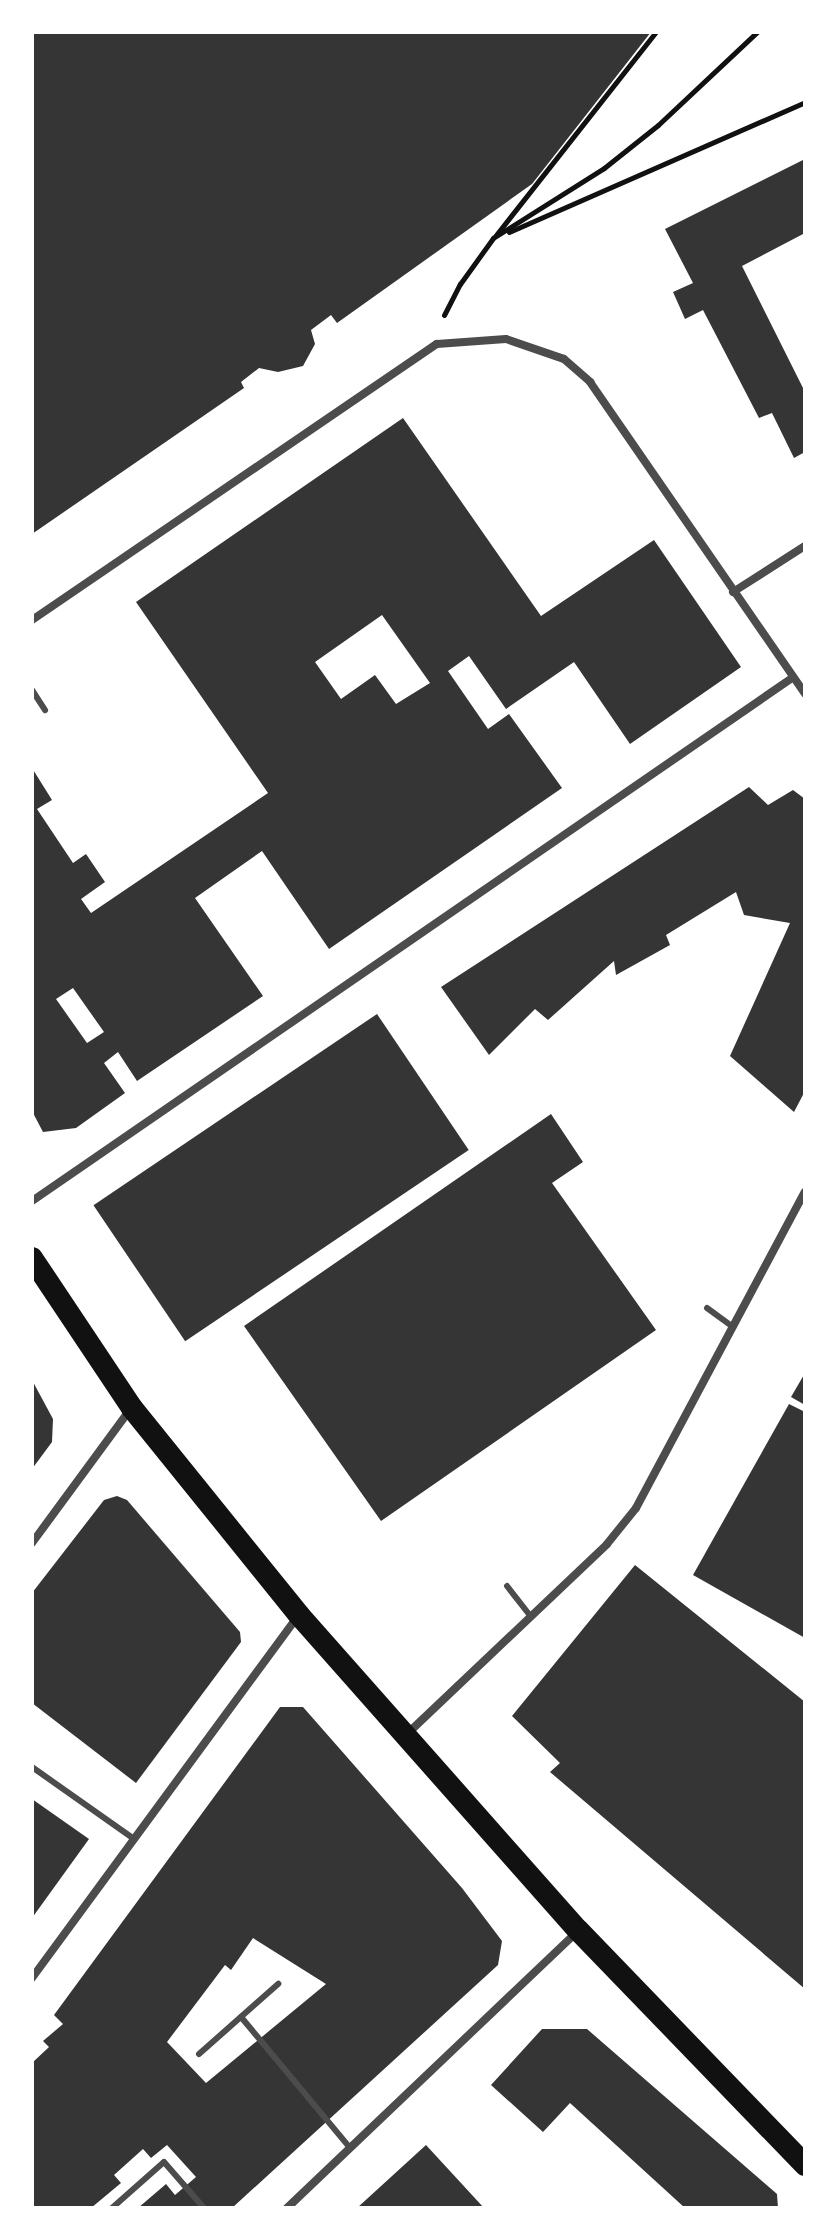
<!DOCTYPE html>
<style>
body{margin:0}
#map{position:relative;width:837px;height:2240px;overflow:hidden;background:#fff;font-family:Merriweather,serif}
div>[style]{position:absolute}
.building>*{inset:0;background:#353535;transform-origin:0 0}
.path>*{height:5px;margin:-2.5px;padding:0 2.5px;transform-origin:2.5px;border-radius:2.5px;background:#111}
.service>*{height:6px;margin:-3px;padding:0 3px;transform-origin:3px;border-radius:3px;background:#4c4c4c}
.minor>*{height:8px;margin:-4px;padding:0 4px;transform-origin:4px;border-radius:4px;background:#4c4c4c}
.trunk>*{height:22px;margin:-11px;padding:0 11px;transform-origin:11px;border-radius:11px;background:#111}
span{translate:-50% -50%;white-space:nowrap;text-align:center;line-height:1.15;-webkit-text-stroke:8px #fff;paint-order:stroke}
.frame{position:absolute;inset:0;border:34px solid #fff;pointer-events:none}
</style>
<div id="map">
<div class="building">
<div style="clip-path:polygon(32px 32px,651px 32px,532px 184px,337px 323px,331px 315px,311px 330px,315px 344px,303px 366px,278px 372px,259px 368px,241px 382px,244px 388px,32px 534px)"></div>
<div style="clip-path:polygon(805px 159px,805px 233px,742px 266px,805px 392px,805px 452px,794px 458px,772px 413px,759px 418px,703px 310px,685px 319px,673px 292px,693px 283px,665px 229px)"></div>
<div style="clip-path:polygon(evenodd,403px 418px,541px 616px,654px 540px,741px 667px,630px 744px,574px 662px,506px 709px,469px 656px,448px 671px,488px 729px,509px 714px,562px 788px,329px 949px,262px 851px,195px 898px,263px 996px,137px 1081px,118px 1052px,104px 1063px,125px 1093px,76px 1128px,43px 1132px,32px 1111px,32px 768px,52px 800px,37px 809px,73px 863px,86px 854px,105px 882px,81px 899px,91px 913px,268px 793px,136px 602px,403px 418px,382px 615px,430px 683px,396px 704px,375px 675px,341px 699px,315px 662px,382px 615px,403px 418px,73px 988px,104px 1032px,87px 1043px,56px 999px,73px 988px)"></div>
<div style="clip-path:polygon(749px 787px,768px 805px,793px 790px,805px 799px,805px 1091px,794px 1112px,730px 1056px,790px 923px,744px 915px,736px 892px,666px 935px,670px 945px,616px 975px,614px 961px,548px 1020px,535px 1009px,489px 1055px,441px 987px)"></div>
<div style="left:377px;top:1014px;width:164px;height:342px;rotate:56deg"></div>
<div style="clip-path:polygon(551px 1114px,583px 1162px,552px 1183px,656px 1330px,381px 1521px,244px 1326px)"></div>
<div style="clip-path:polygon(805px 1373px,805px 1405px,791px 1397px)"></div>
<div style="clip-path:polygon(32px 1380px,53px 1419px,52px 1442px,32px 1469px)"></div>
<div style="clip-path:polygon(789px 1404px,805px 1412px,805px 1638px,693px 1575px)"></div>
<div style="clip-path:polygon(117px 1496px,127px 1500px,240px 1632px,241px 1642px,136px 1783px,32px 1703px,32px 1593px,104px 1500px)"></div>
<div style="clip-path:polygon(635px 1565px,805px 1702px,805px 1989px,550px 1772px,560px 1763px,512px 1716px)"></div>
<div style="clip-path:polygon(evenodd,280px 1707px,303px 1707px,462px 1888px,502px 1941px,498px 1965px,232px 2208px,138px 2208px,166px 2184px,175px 2195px,196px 2177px,167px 2145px,151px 2158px,143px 2149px,114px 2175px,121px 2183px,91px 2208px,32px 2208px,32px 2063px,49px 2047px,43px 2041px,63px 2024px,54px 2015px,280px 1707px,253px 1938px,326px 1984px,206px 2083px,167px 2042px,225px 1965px,231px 1970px,253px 1938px)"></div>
<div style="clip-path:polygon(32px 1799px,89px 1839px,32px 1918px)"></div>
<div style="clip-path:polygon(542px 2029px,587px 2029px,777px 2194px,778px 2208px,685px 2208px,570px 2103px,543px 2132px,491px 2085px)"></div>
<div style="clip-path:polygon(426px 2145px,484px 2208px,357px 2208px)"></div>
</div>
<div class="path">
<div style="left:509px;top:232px;width:323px;rotate:-23.7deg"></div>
<div style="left:496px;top:235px;width:258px;rotate:-51.8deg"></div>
<div style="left:444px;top:315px;width:35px;rotate:-63deg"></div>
<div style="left:460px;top:284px;width:57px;rotate:-54.3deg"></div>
<div style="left:493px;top:238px;width:131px;rotate:-32.2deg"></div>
<div style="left:604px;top:168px;width:69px;rotate:-38.5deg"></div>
<div style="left:658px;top:125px;width:136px;rotate:-43.2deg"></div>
</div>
<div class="service">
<div style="left:32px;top:690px;width:24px;rotate:57deg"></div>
<div style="left:707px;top:1308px;width:32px;rotate:36deg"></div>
<div style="left:507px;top:1586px;width:39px;rotate:52deg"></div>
<div style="left:32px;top:1767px;width:125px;rotate:35.2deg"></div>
<div style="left:241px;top:2017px;width:170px;rotate:50.2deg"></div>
<div style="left:199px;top:2054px;width:106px;rotate:-41.5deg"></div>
<div style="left:112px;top:2208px;width:69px;rotate:-41.5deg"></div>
<div style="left:164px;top:2162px;width:61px;rotate:49deg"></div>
</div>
<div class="minor">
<div style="left:733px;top:592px;width:85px;rotate:-32.6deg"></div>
<div style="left:32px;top:620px;width:490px;rotate:-34.3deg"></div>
<div style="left:437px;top:344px;width:69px;rotate:-4.1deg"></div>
<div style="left:506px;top:339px;width:61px;rotate:19deg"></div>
<div style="left:564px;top:359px;width:35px;rotate:41deg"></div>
<div style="left:590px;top:382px;width:379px;rotate:55.4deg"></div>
<div style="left:32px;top:1201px;width:923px;rotate:-34.53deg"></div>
<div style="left:32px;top:1543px;width:167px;rotate:-53.7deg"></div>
<div style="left:406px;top:1735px;width:277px;rotate:-43.5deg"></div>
<div style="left:607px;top:1544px;width:46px;rotate:-51.1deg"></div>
<div style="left:636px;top:1508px;width:358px;rotate:-61.9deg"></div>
<div style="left:32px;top:1978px;width:446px;rotate:-53.7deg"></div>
<div style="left:287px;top:2208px;width:399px;rotate:-43.6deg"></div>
</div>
<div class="trunk">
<div style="left:32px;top:1258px;width:180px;rotate:56.3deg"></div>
<div style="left:132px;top:1408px;width:266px;rotate:51.1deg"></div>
<div style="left:299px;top:1615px;width:421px;rotate:48.5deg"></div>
<div style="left:578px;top:1930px;width:327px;rotate:46deg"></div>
</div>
<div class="frame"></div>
</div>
